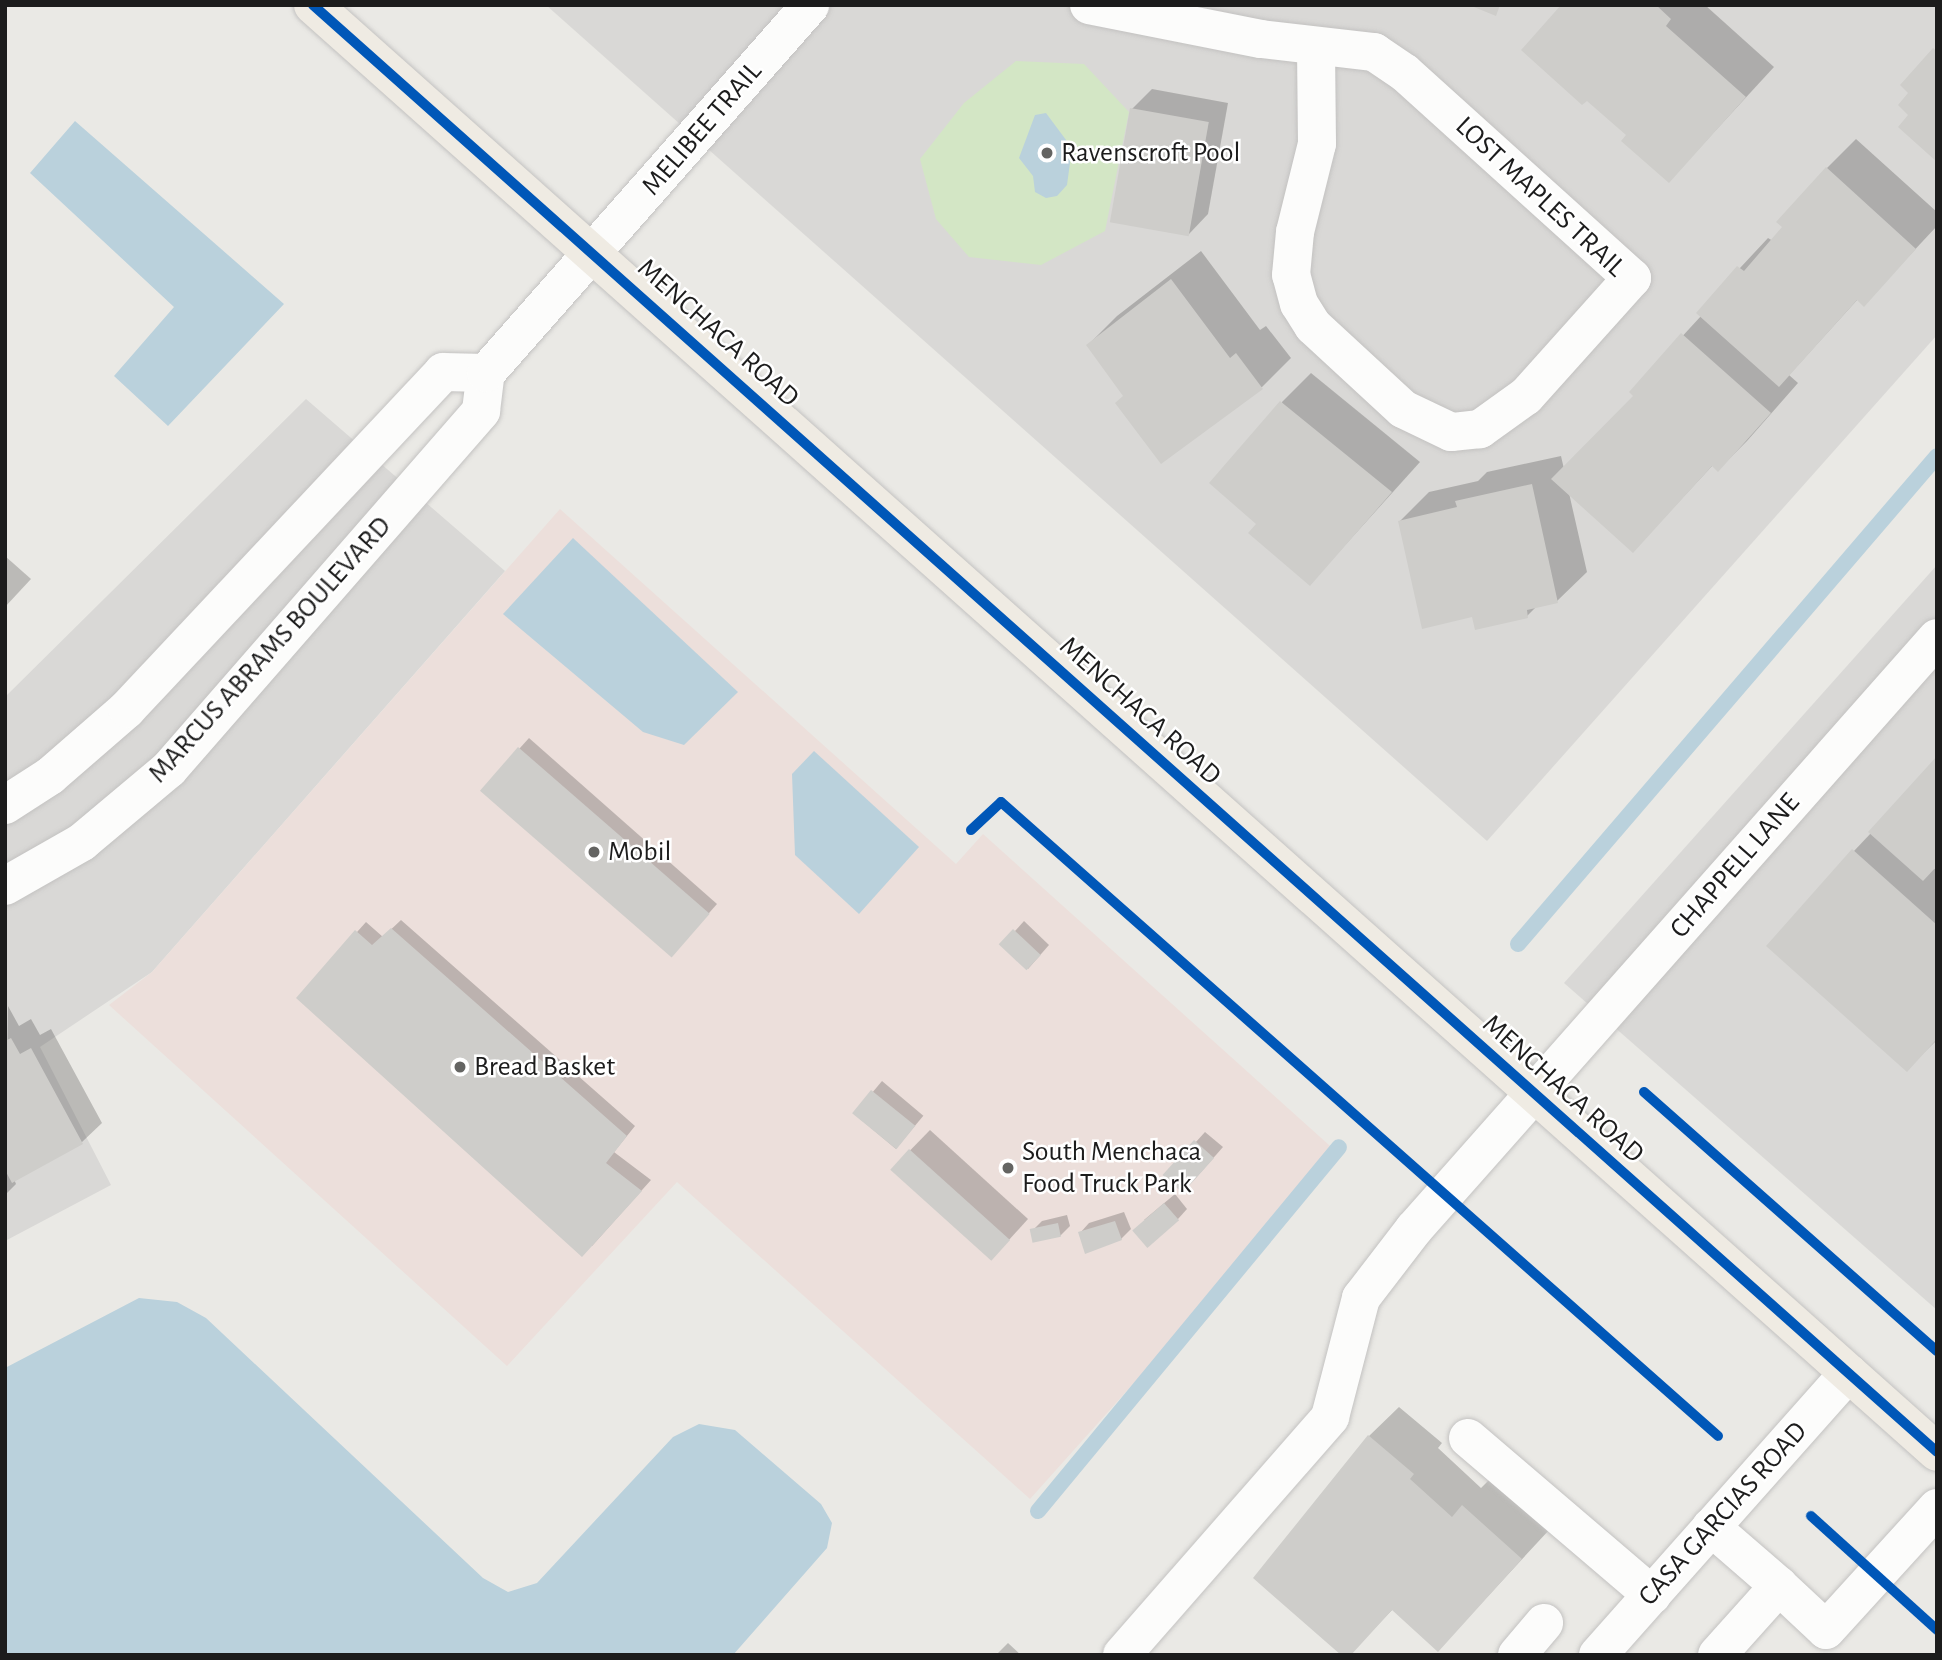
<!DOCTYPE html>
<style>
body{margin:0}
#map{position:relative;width:1942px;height:1660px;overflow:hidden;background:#eae9e5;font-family:"Alegreya Sans",sans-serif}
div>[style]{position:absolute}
.residential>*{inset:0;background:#d9d8d6}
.commercial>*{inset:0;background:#ecdfdb}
.grass>*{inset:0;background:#d3e6c5}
.water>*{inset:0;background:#bad1dc}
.shadow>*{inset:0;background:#0003;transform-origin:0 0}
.stream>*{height:16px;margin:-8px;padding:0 8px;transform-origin:8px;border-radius:8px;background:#bad1dc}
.building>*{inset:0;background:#cecdca;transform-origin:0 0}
.roads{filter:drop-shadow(0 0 2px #c3c2c1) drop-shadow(0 0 2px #c3c2c1)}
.minor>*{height:38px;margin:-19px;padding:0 19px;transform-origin:19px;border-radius:19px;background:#fcfcfb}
.major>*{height:38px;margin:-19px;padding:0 19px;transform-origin:19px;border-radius:19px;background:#efebe3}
.cycleway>*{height:10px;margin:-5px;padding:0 5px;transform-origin:5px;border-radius:5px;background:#0057b8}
.dots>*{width:19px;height:19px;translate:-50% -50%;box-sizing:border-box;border:4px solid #fff;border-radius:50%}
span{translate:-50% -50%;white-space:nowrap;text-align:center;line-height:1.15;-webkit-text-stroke:5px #fff;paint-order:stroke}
.street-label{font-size:28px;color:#1c1c1c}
.poi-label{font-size:28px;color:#1c1c1c}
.left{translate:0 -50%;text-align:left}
.frame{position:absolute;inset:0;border:7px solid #1c1c1c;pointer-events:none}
</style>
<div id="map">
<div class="residential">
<div style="clip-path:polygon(546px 5px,1937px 5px,1937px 335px,1487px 841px)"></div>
<div style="clip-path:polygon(306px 399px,505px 571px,152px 972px,40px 1047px,111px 1185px,5px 1241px,5px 697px)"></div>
<div style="clip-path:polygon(1937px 565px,1937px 1310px,1564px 983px)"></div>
</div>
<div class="commercial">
<div style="clip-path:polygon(560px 509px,956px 864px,983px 834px,1339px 1154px,1030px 1499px,677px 1182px,507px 1366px,109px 1005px,152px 972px)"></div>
</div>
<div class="grass">
<div style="clip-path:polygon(1016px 61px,1084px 64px,1129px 112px,1105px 231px,1041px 265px,969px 257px,936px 219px,920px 159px,964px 103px)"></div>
</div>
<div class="water">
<div style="clip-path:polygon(1046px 113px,1072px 148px,1067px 185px,1057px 196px,1046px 198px,1035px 192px,1033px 176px,1019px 158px,1035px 115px)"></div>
<div style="clip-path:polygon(75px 121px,284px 304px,168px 426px,114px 376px,174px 307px,30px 173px)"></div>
<div style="clip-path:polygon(573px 538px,738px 692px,684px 745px,643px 732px,503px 614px)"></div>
<div style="clip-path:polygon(814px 751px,919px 847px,859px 914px,795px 855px,792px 774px)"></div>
<div style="clip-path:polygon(139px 1298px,177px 1302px,206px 1318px,483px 1578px,508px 1592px,537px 1583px,673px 1437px,699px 1424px,735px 1430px,821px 1504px,832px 1523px,827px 1548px,733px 1655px,5px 1655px,5px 1368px)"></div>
</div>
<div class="shadow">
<div style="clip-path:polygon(1563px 5px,1705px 5px,1774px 67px,1669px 181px,1629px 135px)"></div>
<div style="clip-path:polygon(1152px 89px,1228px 103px,1208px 214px,1189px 234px,1132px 109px)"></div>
<div style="clip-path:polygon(1856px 139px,1937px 212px,1937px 226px,1864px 304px,1858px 299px,1789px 375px,1798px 383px,1747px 441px,1718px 470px,1713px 465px,1633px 551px,1569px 493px,1587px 572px,1557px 601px,1537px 606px,1527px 616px,1474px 615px,1400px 521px,1429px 492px,1478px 481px,1487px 472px,1561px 456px,1564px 469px,1636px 396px,1631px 392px,1701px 316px,1698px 313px,1768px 238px,1773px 241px,1827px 168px)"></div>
<div style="clip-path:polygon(1201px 251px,1260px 330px,1266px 326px,1291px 358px,1262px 387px,1125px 395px,1088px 345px,1117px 316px)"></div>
<div style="clip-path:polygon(1311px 373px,1420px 462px,1310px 584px,1282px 402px)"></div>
<div style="clip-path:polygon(5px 556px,31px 579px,5px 607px)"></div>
<div style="clip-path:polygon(529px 738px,717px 904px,679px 947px,482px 790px)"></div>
<div style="clip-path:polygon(1871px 833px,1937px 870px,1937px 1040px,1907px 1069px,1854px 851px)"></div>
<div style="clip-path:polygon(401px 920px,635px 1126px,614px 1152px,651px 1180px,592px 1246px,298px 998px,366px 922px,383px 937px)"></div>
<div style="clip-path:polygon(1024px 921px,1049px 945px,1028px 969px,1015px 931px)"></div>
<div style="clip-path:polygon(8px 1006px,19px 1026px,31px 1019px,40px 1035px,51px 1029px,102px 1123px,82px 1142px,14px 1179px,16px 1184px,5px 1195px)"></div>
<div style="left:882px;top:1081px;width:54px;height:43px;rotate:40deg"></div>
<div style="clip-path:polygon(930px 1130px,1028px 1219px,1008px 1241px,892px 1169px)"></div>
<div style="clip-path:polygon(1205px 1132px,1223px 1147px,1194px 1180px,1166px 1175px)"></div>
<div style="clip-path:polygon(1175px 1194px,1187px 1209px,1178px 1219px,1144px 1220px)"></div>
<div style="clip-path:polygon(1124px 1212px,1131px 1229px,1121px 1239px,1080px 1233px,1089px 1223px)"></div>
<div style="clip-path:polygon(1067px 1215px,1070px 1226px,1060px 1236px,1032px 1231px,1042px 1221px)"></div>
<div style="clip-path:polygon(1399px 1407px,1442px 1443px,1438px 1448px,1481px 1488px,1492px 1477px,1550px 1529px,1438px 1650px,1393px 1609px,1349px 1655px,1256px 1578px,1369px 1436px)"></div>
<div style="clip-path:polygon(1008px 1643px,1021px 1655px,996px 1655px)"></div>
</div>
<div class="stream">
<div style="left:1518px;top:944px;width:643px;rotate:-49.35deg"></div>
<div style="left:1038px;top:1511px;width:472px;rotate:-50.4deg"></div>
</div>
<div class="building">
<div style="clip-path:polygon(1469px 5px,1500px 5px,1496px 16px)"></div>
<div style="clip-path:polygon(1561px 5px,1656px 5px,1671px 19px,1666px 26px,1746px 97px,1669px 183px,1621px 141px,1626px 135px,1587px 101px,1582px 105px,1521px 50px)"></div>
<div style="clip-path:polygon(1933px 48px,1937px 51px,1937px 162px,1898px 127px,1908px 115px,1898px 105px,1908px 93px,1900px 85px)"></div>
<div style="left:1130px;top:108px;width:80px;height:116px;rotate:10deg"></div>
<div style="clip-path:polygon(1826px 167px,1916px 249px,1864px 307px,1857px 300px,1779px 387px,1696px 313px,1737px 266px,1744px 271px,1782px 227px,1776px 222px)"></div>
<div style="clip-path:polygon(1171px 279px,1230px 358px,1236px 353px,1263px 389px,1161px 464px,1115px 403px,1123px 396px,1086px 345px)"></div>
<div style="clip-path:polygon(1681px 333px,1771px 413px,1718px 472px,1712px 466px,1633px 553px,1551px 479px,1633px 396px,1629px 392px)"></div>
<div style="clip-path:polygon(1280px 401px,1392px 492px,1310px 586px,1248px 533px,1256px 524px,1209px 483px)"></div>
<div style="clip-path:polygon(1532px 484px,1558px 603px,1527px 610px,1528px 618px,1475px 630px,1472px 617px,1422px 629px,1398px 521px,1457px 507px,1455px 501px)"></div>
<div style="left:518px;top:747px;width:254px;height:58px;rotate:41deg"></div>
<div style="clip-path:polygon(1937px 756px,1937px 866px,1923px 881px,1868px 832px)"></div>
<div style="clip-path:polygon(1852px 849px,1937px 925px,1937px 1039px,1907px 1072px,1766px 946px)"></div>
<div style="clip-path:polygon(391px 928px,627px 1136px,606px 1163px,642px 1191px,582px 1257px,296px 998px,355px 930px,372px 945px)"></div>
<div style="left:1013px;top:929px;width:38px;height:21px;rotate:43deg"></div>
<div style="clip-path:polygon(11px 1038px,20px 1054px,31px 1048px,83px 1144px,12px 1183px,5px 1170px,5px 1041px)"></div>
<div style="left:871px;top:1090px;width:57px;height:30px;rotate:39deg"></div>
<div style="left:1194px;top:1140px;width:27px;height:47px;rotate:42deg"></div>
<div style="left:909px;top:1149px;width:136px;height:28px;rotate:42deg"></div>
<div style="left:1164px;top:1203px;width:23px;height:42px;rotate:49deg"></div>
<div style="clip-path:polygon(1115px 1221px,1122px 1240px,1085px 1254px,1078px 1232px)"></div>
<div style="left:1058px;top:1223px;width:14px;height:29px;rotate:78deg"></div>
<div style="clip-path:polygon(1368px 1435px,1414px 1474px,1410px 1479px,1452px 1517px,1462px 1505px,1522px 1559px,1438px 1652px,1392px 1610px,1351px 1655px,1341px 1655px,1253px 1578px)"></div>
</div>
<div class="roads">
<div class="minor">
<div style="left:1089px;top:5px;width:175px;rotate:11.2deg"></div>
<div style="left:1261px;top:39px;width:114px;rotate:6.6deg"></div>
<div style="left:1374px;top:52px;width:37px;rotate:34deg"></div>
<div style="left:1405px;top:73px;width:306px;rotate:42.1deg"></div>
<div style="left:1632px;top:278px;width:159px;rotate:131.9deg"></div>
<div style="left:1526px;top:396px;width:57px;rotate:144.3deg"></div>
<div style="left:1480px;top:429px;width:29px;rotate:174deg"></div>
<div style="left:1451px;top:432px;width:53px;rotate:-154.4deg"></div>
<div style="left:1403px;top:409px;width:122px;rotate:-137.3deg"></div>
<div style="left:1313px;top:326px;width:26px;rotate:-122deg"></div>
<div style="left:1299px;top:304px;width:30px;rotate:-105deg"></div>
<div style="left:1291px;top:275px;width:43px;rotate:-84.7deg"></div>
<div style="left:1295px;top:232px;width:91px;rotate:-76deg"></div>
<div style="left:1317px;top:144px;width:97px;rotate:-90.6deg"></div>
<div style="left:5px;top:805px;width:54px;rotate:-32.8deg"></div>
<div style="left:50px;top:776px;width:102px;rotate:-41deg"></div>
<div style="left:127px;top:709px;width:462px;rotate:-46.8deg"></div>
<div style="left:443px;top:372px;width:43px;rotate:1.3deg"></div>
<div style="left:5px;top:886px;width:89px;rotate:-29.7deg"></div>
<div style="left:82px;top:842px;width:114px;rotate:-40deg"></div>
<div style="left:169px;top:769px;width:475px;rotate:-48.9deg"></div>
<div style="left:481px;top:411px;width:38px;rotate:-83deg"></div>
<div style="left:486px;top:373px;width:490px;rotate:-48.6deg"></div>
<div style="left:1468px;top:1438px;width:242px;rotate:40.5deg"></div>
<div style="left:1711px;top:1527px;width:90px;rotate:40.9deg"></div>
<div style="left:1122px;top:1655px;width:316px;rotate:-48.8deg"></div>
<div style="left:1330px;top:1417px;width:123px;rotate:-75.4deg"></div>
<div style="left:1361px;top:1298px;width:87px;rotate:-52.5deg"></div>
<div style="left:1414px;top:1229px;width:789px;rotate:-48.49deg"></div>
<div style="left:1517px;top:1655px;width:42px;rotate:-49.8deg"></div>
<div style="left:1598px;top:1655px;width:377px;rotate:-48.4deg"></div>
<div style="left:1717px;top:1655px;width:93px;rotate:-48.1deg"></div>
<div style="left:1779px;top:1586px;width:64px;rotate:43.1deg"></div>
<div style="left:1826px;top:1630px;width:165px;rotate:-47.7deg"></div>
</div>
<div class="major">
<div style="left:313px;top:5px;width:2175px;rotate:41.7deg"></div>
</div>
</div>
<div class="cycleway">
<div style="left:313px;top:5px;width:2175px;rotate:41.7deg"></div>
<div style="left:971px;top:830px;width:41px;rotate:-43deg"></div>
<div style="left:1001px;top:802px;width:957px;rotate:41.48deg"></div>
<div style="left:1644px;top:1092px;width:391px;rotate:41.5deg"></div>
<div style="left:1811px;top:1516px;width:170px;rotate:42.1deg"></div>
</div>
<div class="dots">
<div style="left:1047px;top:153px;background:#646462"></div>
<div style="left:594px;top:852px;background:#646462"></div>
<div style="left:460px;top:1067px;background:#646462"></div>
<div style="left:1008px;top:1168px;background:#646462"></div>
</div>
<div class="street-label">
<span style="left:702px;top:129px;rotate:-49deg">MELIBEE TRAIL</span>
<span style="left:1540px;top:197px;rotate:43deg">LOST MAPLES TRAIL</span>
<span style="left:718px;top:333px;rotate:42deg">MENCHACA ROAD</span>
<span style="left:270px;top:650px;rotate:-48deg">MARCUS ABRAMS BOULEVARD</span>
<span style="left:1140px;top:711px;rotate:42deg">MENCHACA ROAD</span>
<span style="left:1735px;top:866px;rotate:-49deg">CHAPPELL LANE</span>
<span style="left:1563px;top:1089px;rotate:42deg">MENCHACA ROAD</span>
<span style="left:1723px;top:1514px;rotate:-48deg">CASA GARCIAS ROAD</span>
</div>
<div class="poi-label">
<span class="left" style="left:1061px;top:153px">Ravenscroft Pool</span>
<span class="left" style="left:608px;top:852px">Mobil</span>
<span class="left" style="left:474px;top:1067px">Bread Basket</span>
<span class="left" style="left:1022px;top:1168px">South Menchaca<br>Food Truck Park</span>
</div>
<div class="frame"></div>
</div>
